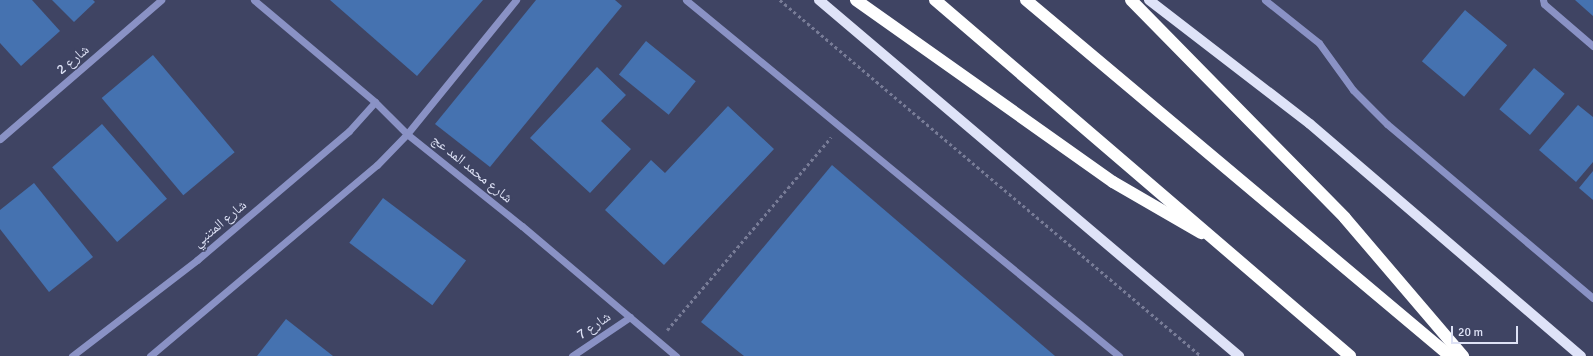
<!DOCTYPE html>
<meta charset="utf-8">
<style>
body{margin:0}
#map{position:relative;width:1593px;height:356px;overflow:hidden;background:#3f4463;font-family:Signika,"Noto Naskh Arabic",sans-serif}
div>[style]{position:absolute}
.building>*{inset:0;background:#4572b0;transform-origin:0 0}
.path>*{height:2.5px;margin-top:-1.25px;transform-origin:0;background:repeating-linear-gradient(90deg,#787c97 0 3px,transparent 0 6px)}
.minor>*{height:7px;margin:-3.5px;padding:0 3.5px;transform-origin:3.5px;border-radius:3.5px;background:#8a92c5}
.major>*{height:10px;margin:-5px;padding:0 5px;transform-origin:5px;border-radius:5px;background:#dfe3f8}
.highway>*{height:12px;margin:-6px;padding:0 6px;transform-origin:6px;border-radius:6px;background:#fff}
span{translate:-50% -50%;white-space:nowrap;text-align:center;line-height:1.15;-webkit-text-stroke:3px #3f4463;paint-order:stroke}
.street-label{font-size:14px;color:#dee2f6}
.scale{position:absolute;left:1451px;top:326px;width:67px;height:18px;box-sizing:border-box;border:2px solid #dee2f6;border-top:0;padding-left:5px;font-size:12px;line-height:14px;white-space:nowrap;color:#dee2f6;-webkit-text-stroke:3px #3f4463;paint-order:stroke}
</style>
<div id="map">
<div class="building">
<div style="clip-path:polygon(0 0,32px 0,60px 31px,21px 66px,0 43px)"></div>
<div style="clip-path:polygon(52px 0,93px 0,95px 2px,74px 22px)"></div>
<div style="clip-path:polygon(330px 0,483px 0,417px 76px)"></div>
<div style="clip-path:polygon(536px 0,615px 0,622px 6px,490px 167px,435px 124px)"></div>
<div style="clip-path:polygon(1575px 0,1593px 0,1593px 16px)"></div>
<div style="left:1465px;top:10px;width:55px;height:67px;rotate:40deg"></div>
<div style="left:646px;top:41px;width:64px;height:43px;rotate:39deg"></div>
<div style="left:153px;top:55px;width:127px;height:67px;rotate:50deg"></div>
<div style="clip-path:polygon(597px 67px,626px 95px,601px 121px,631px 149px,590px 193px,530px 138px)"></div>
<div style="left:1534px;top:68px;width:40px;height:54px;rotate:40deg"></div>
<div style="clip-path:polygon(1578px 105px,1593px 117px,1593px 162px,1576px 182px,1539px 150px)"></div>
<div style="clip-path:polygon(728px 106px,774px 149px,664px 265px,605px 210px,651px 160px,665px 173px)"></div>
<div style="left:102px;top:124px;width:99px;height:66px;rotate:49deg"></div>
<div style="clip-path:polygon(832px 165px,1055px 356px,744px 356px,701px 322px)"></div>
<div style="clip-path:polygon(1593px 171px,1593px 200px,1579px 188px)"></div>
<div style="clip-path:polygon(34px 183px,93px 257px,49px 292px,0 229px,0 210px)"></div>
<div style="left:383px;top:198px;width:104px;height:56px;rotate:37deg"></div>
<div style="clip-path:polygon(286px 319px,333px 356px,257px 356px)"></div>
</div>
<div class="path">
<div style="left:780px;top:0;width:551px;rotate:40.22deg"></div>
<div style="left:667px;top:330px;width:253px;rotate:-49.6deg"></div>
</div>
<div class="minor">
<div style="left:254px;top:0;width:158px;rotate:40.1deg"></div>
<div style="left:375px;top:102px;width:45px;rotate:45deg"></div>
<div style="left:407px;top:134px;width:147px;rotate:38.7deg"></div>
<div style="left:522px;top:226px;width:202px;rotate:40.2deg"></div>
<div style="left:686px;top:0;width:561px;rotate:39.43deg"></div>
<div style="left:1265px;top:0;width:69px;rotate:38.5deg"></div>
<div style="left:1319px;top:43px;width:58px;rotate:54.1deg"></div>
<div style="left:1353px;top:90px;width:48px;rotate:45deg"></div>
<div style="left:1387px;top:124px;width:270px;rotate:40.2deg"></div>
<div style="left:1543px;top:0;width:4px;rotate:76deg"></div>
<div style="left:1544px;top:4px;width:65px;rotate:40.6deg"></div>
<div style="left:0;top:139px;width:213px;rotate:-40.8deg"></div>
<div style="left:72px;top:356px;width:158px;rotate:-37.5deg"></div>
<div style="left:197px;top:260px;width:199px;rotate:-40.3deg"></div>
<div style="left:349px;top:131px;width:39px;rotate:-48deg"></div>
<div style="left:150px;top:356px;width:297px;rotate:-40.1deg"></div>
<div style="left:377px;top:165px;width:43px;rotate:-45.9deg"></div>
<div style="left:407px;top:134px;width:173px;rotate:-50.9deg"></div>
<div style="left:572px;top:356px;width:70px;rotate:-33.9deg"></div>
</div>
<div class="major">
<div style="left:819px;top:0;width:551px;rotate:40.29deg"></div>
<div style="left:1149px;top:0;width:203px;rotate:37.6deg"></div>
<div style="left:1310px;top:124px;width:357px;rotate:40.6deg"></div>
</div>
<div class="highway">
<div style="left:856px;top:0;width:315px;rotate:35.3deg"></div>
<div style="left:1113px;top:182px;width:102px;rotate:30.1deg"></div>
<div style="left:935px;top:0;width:547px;rotate:40.62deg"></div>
<div style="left:1026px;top:0;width:554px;rotate:40.02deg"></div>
<div style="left:1131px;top:0;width:305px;rotate:45.5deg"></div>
<div style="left:1345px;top:218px;width:182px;rotate:49.5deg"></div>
</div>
<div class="street-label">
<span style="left:73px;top:60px;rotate:-40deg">شارع 2</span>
<span style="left:472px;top:169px;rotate:39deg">شارع محمد المد عج</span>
<span style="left:220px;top:224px;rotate:-40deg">شارع المتنبي</span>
<span style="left:594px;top:326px;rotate:-34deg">شارع 7</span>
</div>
<div class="scale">20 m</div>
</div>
